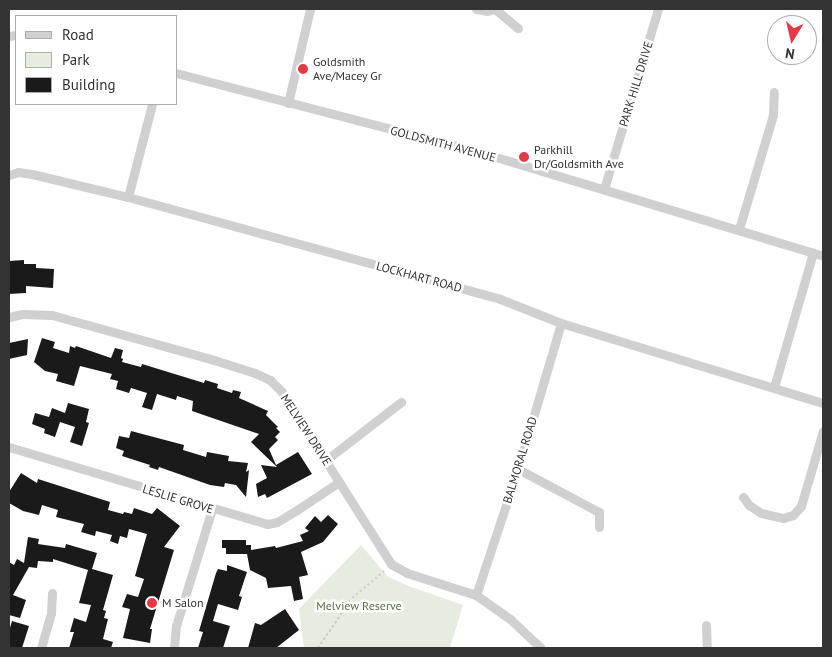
<!DOCTYPE html>
<style>
body{margin:0}
#map{position:relative;width:832px;height:657px;overflow:hidden;background:#fff;font-family:"PT Sans",sans-serif}
div>[style]{position:absolute}
.green>*{inset:0;background:#e6ecdf}
.building>*{inset:0;background:#1a1a1a}
.path>*{height:2px;margin-top:-1px;transform-origin:0;background:repeating-linear-gradient(90deg,#cdcdcd 0 2.5px,transparent 0 5px)}
.minor>*{height:9px;margin:-4.5px;padding:0 4.5px;transform-origin:4.5px;border-radius:4.5px;background:#d0d0d0}
.dots>*{width:14px;height:14px;translate:-50% -50%;box-sizing:border-box;border:2px solid #fff;border-radius:50%}
span{translate:-50% -50%;white-space:nowrap;text-align:center;line-height:1.15;-webkit-text-stroke:5px #fff;paint-order:stroke}
.poi-label{font-size:12px;color:#333}
.left{translate:0 -50%;text-align:left}
.street-label{font-size:12px;color:#333}
.park-label{font-size:12px;color:#56703f}
.frame{position:absolute;inset:0;border:10px solid #333;pointer-events:none}
.legend{position:absolute;left:15px;top:15px;width:162px;height:90px;box-sizing:border-box;background:#fff;border:1px solid #adadad;margin:0;padding:6px 9px;list-style:none;font-size:15px;color:#333}
.legend li{display:flex;align-items:center;gap:10px;height:25px}
.legend b{width:25px;border:1px solid #adadad}
.north{position:absolute;left:767px;top:15px;width:50px;height:50px;box-sizing:border-box;background:#fff;border:1px solid #adadad;border-radius:50%;rotate:189deg;font-size:14px;font-weight:700;line-height:20px;text-align:center;color:#333}
.north::after{content:'';display:block;margin:auto;width:18px;height:22px;background:#e63946;clip-path:polygon(50% 0,100% 100%,50% 72%,0 100%)}
</style>
<div id="map">
<div class="green">
<div style="clip-path:polygon(361px 545px,388px 577px,411px 587px,463px 605px,450px 648px,304px 648px,299px 609px)"></div>
</div>
<div class="building">
<div style="clip-path:polygon(24px 260px,24px 264px,36px 264px,36px 268px,54px 269px,53px 288px,26px 286px,26px 293px,9px 294px,9px 261px)"></div>
<div style="clip-path:polygon(42px 338px,55px 342px,53px 348px,69px 353px,70px 346px,75px 348px,76px 346px,111px 358px,115px 348px,123px 350px,121px 358px,123px 359px,122px 362px,141px 367px,142px 364px,204px 383px,205px 380px,218px 384px,217px 388px,232px 393px,233px 390px,241px 392px,239px 398px,268px 411px,266px 415px,278px 427px,276px 428px,280px 432px,275px 437px,278px 440px,269px 449px,276px 465px,298px 452px,312px 474px,267px 498px,265px 494px,258px 497px,256px 484px,267px 478px,261px 465px,277px 467px,251px 442px,259px 434px,192px 411px,193px 401px,177px 396px,176px 400px,157px 394px,152px 410px,142px 407px,147px 393px,131px 388px,129px 393px,116px 389px,118px 381px,110px 379px,112px 374px,80px 366px,74px 386px,56px 381px,58px 374px,45px 371px,34px 362px)"></div>
<div style="clip-path:polygon(28px 339px,27px 355px,9px 359px,9px 343px)"></div>
<div style="clip-path:polygon(68px 403px,89px 409px,86px 422px,89px 423px,82px 446px,70px 442px,75px 427px,60px 422px,55px 437px,44px 433px,45px 429px,32px 424px,35px 413px,49px 417px,52px 408px,65px 413px)"></div>
<div style="clip-path:polygon(131px 431px,184px 445px,183px 450px,206px 457px,207px 452px,229px 456px,228px 461px,248px 463px,246px 472px,249px 470px,246px 497px,236px 485px,225px 483px,224px 487px,210px 485px,159px 467px,158px 470px,149px 467px,150px 465px,122px 456px,124px 451px,116px 448px,119px 436px,129px 438px)"></div>
<div style="clip-path:polygon(21px 473px,37px 483px,38px 479px,110px 502px,108px 510px,123px 514px,124px 512px,132px 514px,134px 508px,152px 514px,157px 508px,180px 526px,164px 547px,174px 550px,150px 629px,152px 629px,150px 643px,123px 638px,130px 609px,122px 607px,127px 594px,138px 597px,144px 579px,135px 576px,147px 534px,129px 529px,127px 538px,120px 536px,118px 544px,110px 541px,112px 535px,96px 531px,95px 536px,81px 532px,84px 524px,56px 517px,58px 510px,42px 505px,39px 515px,23px 511px,9px 503px,9px 492px)"></div>
<div style="clip-path:polygon(328px 515px,338px 524px,323px 542px,301px 552px,308px 575px,299px 577px,303px 599px,294px 601px,291px 586px,268px 588px,266px 578px,250px 570px,247px 554px,226px 554px,226px 548px,222px 548px,222px 540px,246px 540px,246px 545px,251px 545px,251px 550px,275px 546px,276px 548px,303px 541px,300px 535px,309px 531px,305px 528px,315px 516px,321px 522px)"></div>
<div style="clip-path:polygon(28px 537px,39px 539px,38px 544px,65px 548px,66px 544px,97px 553px,92px 569px,113px 575px,103px 610px,106px 611px,104px 618px,108px 619px,103px 639px,113px 642px,111px 648px,69px 648px,74px 632px,70px 632px,74px 618px,86px 622px,91px 605px,79px 603px,88px 570px,53px 559px,53px 562px,38px 561px,37px 568px,29px 567px,13px 595px,26px 600px,20px 618px,9px 615px,9px 562px,14px 565px,17px 559px,24px 563px)"></div>
<div style="clip-path:polygon(227px 565px,247px 572px,239px 596px,242px 597px,238px 610px,218px 604px,213px 621px,230px 626px,223px 648px,198px 648px,203px 632px,199px 631px,216px 573px,218px 569px,227px 571px)"></div>
<div style="clip-path:polygon(285px 609px,299px 630px,276px 648px,248px 648px,255px 623px,261px 625px)"></div>
<div style="clip-path:polygon(12px 621px,29px 626px,22px 648px,9px 648px,9px 631px)"></div>
</div>
<div class="path">
<div style="left:318px;top:648px;width:60px;rotate:-55.8deg"></div>
<div style="left:352px;top:598px;width:42px;rotate:-40.2deg"></div>
</div>
<div class="minor">
<div style="left:476px;top:9px;width:11px;rotate:10deg"></div>
<div style="left:487px;top:11px;width:8px;rotate:-14deg"></div>
<div style="left:495px;top:9px;width:30px;rotate:40deg"></div>
<div style="left:9px;top:36px;width:7px;rotate:-8deg"></div>
<div style="left:176px;top:73px;width:320px;rotate:14.6deg"></div>
<div style="left:486px;top:154px;width:352px;rotate:16.8deg"></div>
<div style="left:288px;top:103px;width:97px;rotate:-76.8deg"></div>
<div style="left:9px;top:175px;width:9px;rotate:-18deg"></div>
<div style="left:18px;top:172px;width:14px;rotate:8deg"></div>
<div style="left:32px;top:174px;width:99px;rotate:13.5deg"></div>
<div style="left:128px;top:197px;width:386px;rotate:15.3deg"></div>
<div style="left:500px;top:299px;width:66px;rotate:21.5deg"></div>
<div style="left:561px;top:323px;width:274px;rotate:17deg"></div>
<div style="left:604px;top:189px;width:188px;rotate:-73.3deg"></div>
<div style="left:128px;top:197px;width:96px;rotate:-75.5deg"></div>
<div style="left:739px;top:229px;width:119px;rotate:-73.4deg"></div>
<div style="left:773px;top:115px;width:23px;rotate:-88deg"></div>
<div style="left:9px;top:317px;width:13px;rotate:-13deg"></div>
<div style="left:22px;top:314px;width:30px;rotate:2deg"></div>
<div style="left:52px;top:315px;width:168px;rotate:15.5deg"></div>
<div style="left:214px;top:360px;width:43px;rotate:17.6deg"></div>
<div style="left:255px;top:373px;width:17px;rotate:25deg"></div>
<div style="left:270px;top:380px;width:17px;rotate:45deg"></div>
<div style="left:282px;top:392px;width:204px;rotate:57.6deg"></div>
<div style="left:391px;top:564px;width:18px;rotate:29deg"></div>
<div style="left:407px;top:573px;width:72px;rotate:17.7deg"></div>
<div style="left:476px;top:595px;width:42px;rotate:35.2deg"></div>
<div style="left:510px;top:619px;width:42px;rotate:43.1deg"></div>
<div style="left:774px;top:387px;width:140px;rotate:-73.8deg"></div>
<div style="left:9px;top:447px;width:269px;rotate:16.6deg"></div>
<div style="left:267px;top:524px;width:10px;rotate:-11deg"></div>
<div style="left:277px;top:522px;width:23px;rotate:-31deg"></div>
<div style="left:297px;top:510px;width:50px;rotate:-33.7deg"></div>
<div style="left:326px;top:460px;width:95px;rotate:-37.7deg"></div>
<div style="left:518px;top:469px;width:92px;rotate:28deg"></div>
<div style="left:599px;top:512px;width:15px;rotate:90deg"></div>
<div style="left:743px;top:497px;width:10px;rotate:53deg"></div>
<div style="left:749px;top:505px;width:14px;rotate:34deg"></div>
<div style="left:761px;top:513px;width:23px;rotate:13deg"></div>
<div style="left:783px;top:518px;width:10px;rotate:-17deg"></div>
<div style="left:793px;top:515px;width:12px;rotate:-48deg"></div>
<div style="left:801px;top:506px;width:78px;rotate:-73.7deg"></div>
<div style="left:476px;top:595px;width:133px;rotate:-71.6deg"></div>
<div style="left:518px;top:469px;width:152px;rotate:-73.6deg"></div>
<div style="left:706px;top:625px;width:23px;rotate:88deg"></div>
<div style="left:41px;top:648px;width:36px;rotate:-74deg"></div>
<div style="left:51px;top:613px;width:20px;rotate:-87deg"></div>
<div style="left:174px;top:648px;width:22px;rotate:-85deg"></div>
<div style="left:176px;top:626px;width:122px;rotate:-72.9deg"></div>
</div>
<div class="dots">
<div style="left:303px;top:69px;background:#e63946"></div>
<div style="left:524px;top:157px;background:#e63946"></div>
<div style="left:152px;top:603px;background:#e63946"></div>
</div>
<div class="poi-label">
<span class="left" style="left:313px;top:69px">Goldsmith<br>Ave/Macey Gr</span>
<span class="left" style="left:534px;top:157px">Parkhill<br>Dr/Goldsmith Ave</span>
<span class="left" style="left:162px;top:603px">M Salon</span>
</div>
<div class="street-label">
<span style="left:636px;top:84px;rotate:-73deg">PARK HILL DRIVE</span>
<span style="left:443px;top:144px;rotate:15deg">GOLDSMITH AVENUE</span>
<span style="left:419px;top:277px;rotate:15deg">LOCKHART ROAD</span>
<span style="left:306px;top:430px;rotate:57deg">MELVIEW DRIVE</span>
<span style="left:520px;top:460px;rotate:-73deg">BALMORAL ROAD</span>
<span style="left:178px;top:499px;rotate:17deg">LESLIE GROVE</span>
</div>
<div class="park-label">
<span style="left:359px;top:606px">Melview Reserve</span>
</div>
<div class="frame"></div>
<ul class="legend">
<li><b style="height:6px;background:#d0d0d0"></b>Road</li>
<li><b style="height:14px;background:#e6ecdf"></b>Park</li>
<li><b style="height:14px;background:#1a1a1a"></b>Building</li>
</ul>
<div class="north">N</div>
</div>
